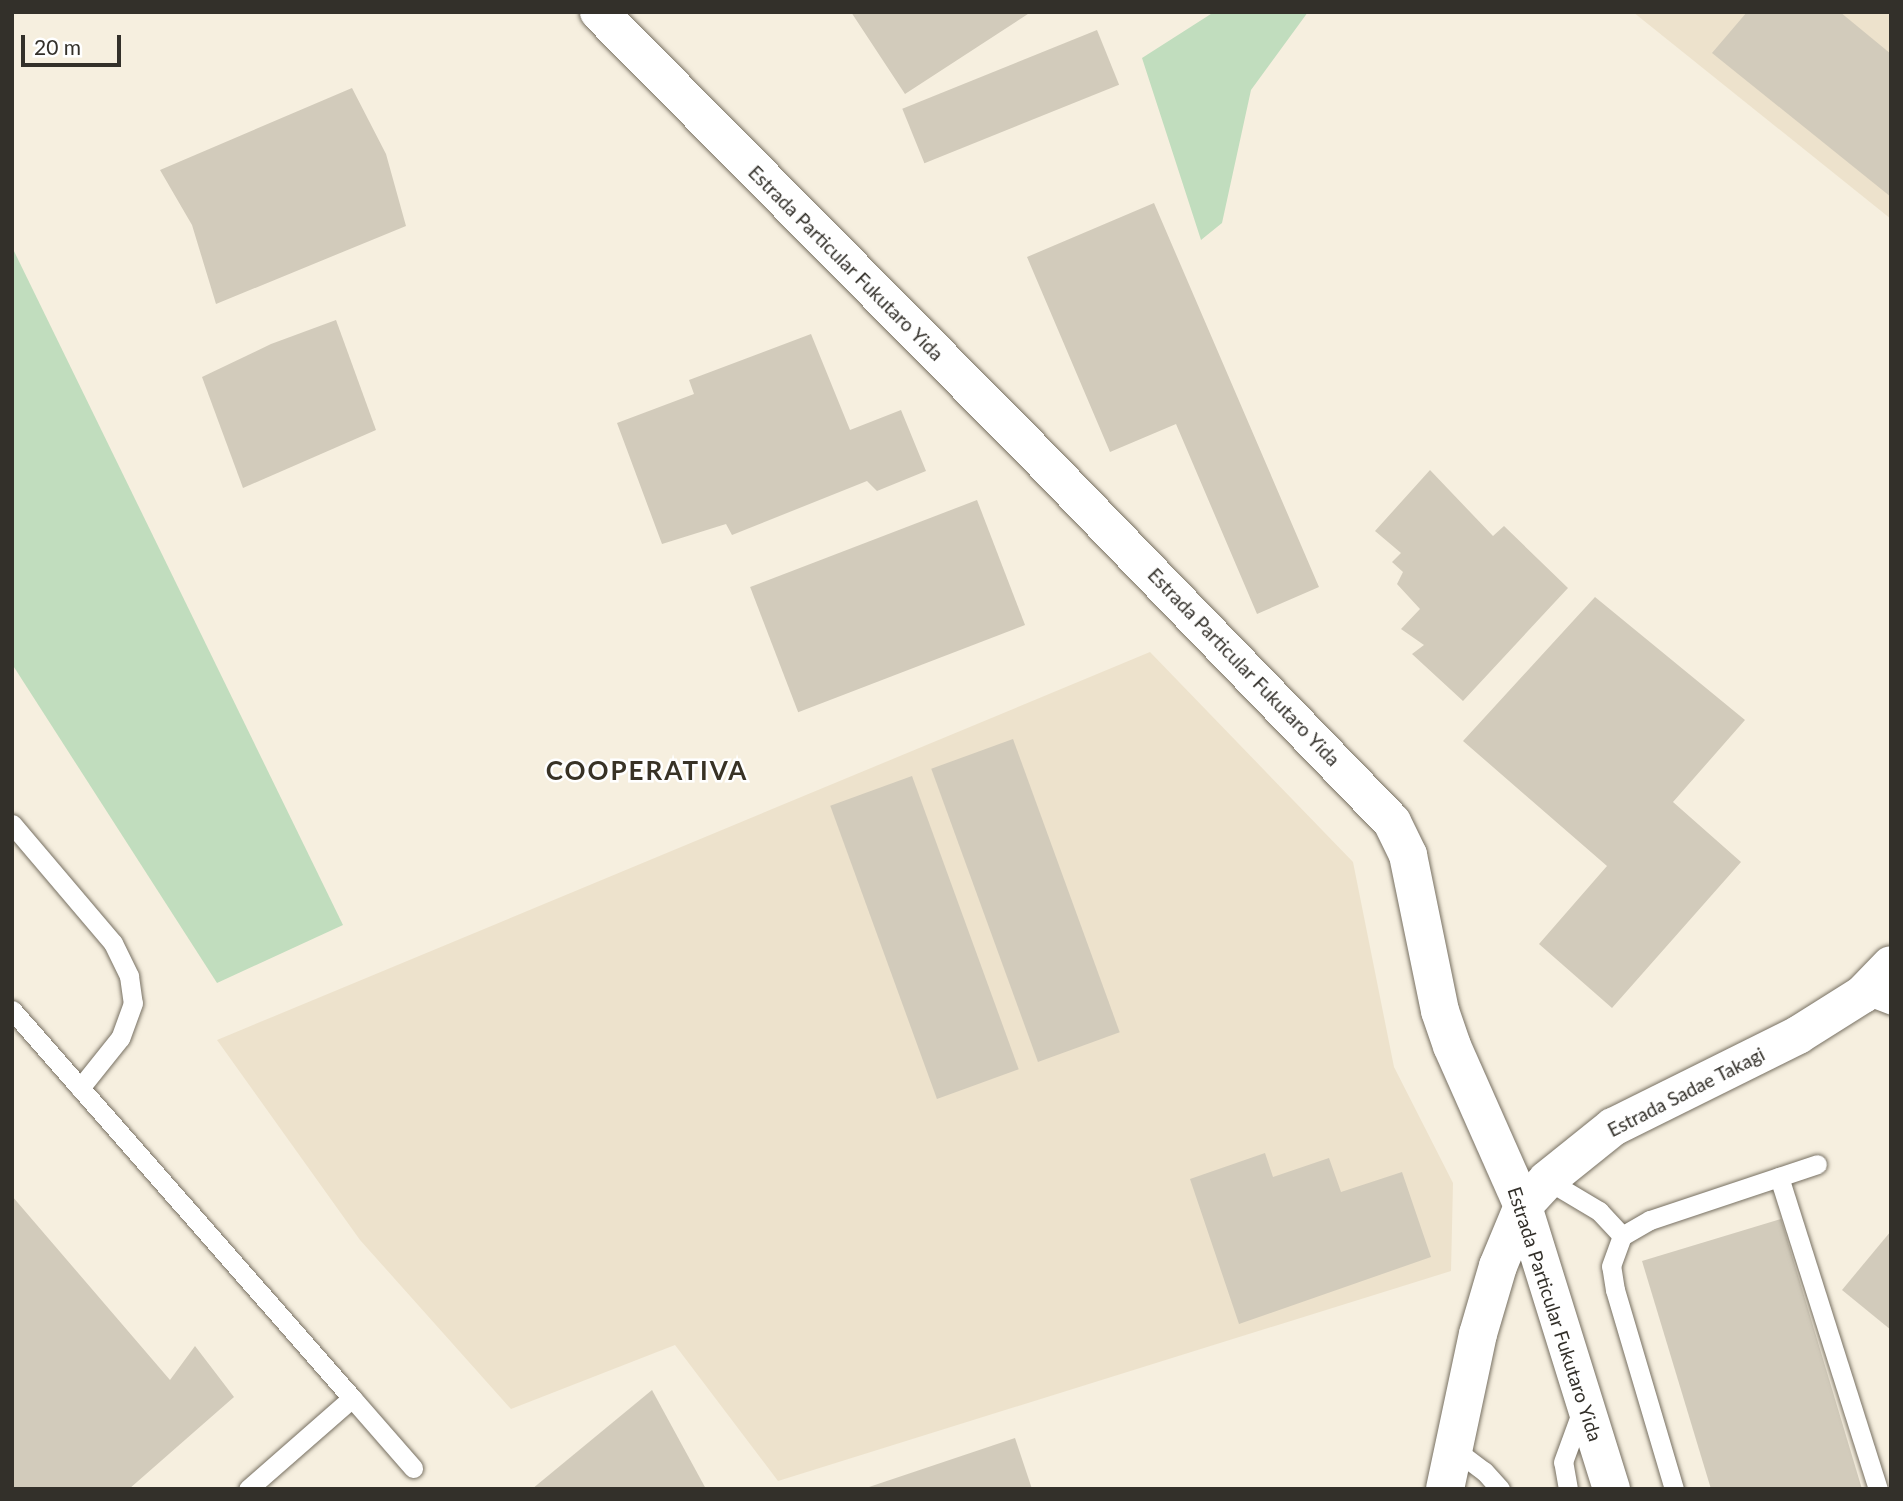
<!DOCTYPE html>
<style>
body{margin:0}
#map{position:relative;width:1903px;height:1501px;overflow:hidden;background:#f6efdf;font-family:Lato,sans-serif}
div>[style]{position:absolute}
.built>*{inset:0;background:#ede2cc}
.green>*{inset:0;background:#c1ddbe}
.building>*{inset:0;background:#d2cbbb;transform-origin:0 0}
.roads{filter:drop-shadow(0 0 2px #777062) drop-shadow(0 0 2px #777062)}
.service>*{height:19px;margin:-9.5px;padding:0 9.5px;transform-origin:9.5px;border-radius:9.5px;background:#fff}
.minor>*{height:37px;margin:-18.5px;padding:0 18.5px;transform-origin:18.5px;border-radius:18.5px;background:#fff}
.tertiary>*{height:38px;margin:-19px;padding:0 19px;transform-origin:19px;border-radius:19px;background:#fff}
span{translate:-50% -50%;white-space:nowrap;text-align:center;line-height:1.15;-webkit-text-stroke:5px #fff;paint-order:stroke}
.street-label{font-size:19px;color:#33302a}
.district-label{font-size:26px;color:#383225;font-weight:700;letter-spacing:2px}
.frame{position:absolute;inset:0;border:14px solid #33302a;pointer-events:none}
.scale{position:absolute;left:21px;top:35px;width:100px;height:32px;box-sizing:border-box;border:4px solid #33302a;border-top:0;padding-left:9px;font-size:21px;line-height:24px;white-space:nowrap;color:#33302a;-webkit-text-stroke:5px #fff;paint-order:stroke}
</style>
<div id="map">
<div class="built">
<div style="clip-path:polygon(1633px 12px,1891px 12px,1891px 219px)"></div>
<div style="clip-path:polygon(1150px 652px,1353px 862px,1394px 1067px,1453px 1183px,1451px 1271px,778px 1481px,675px 1345px,511px 1409px,360px 1240px,217px 1040px)"></div>
</div>
<div class="green">
<div style="clip-path:polygon(1214px 12px,1308px 12px,1251px 90px,1222px 223px,1201px 240px,1142px 58px)"></div>
<div style="clip-path:polygon(12px 247px,343px 925px,217px 983px,12px 664px)"></div>
</div>
<div class="building">
<div style="clip-path:polygon(851px 12px,952px 13px,1031px 12px,905px 94px)"></div>
<div style="clip-path:polygon(1747px 12px,1840px 12px,1891px 54px,1891px 197px,1712px 53px)"></div>
<div style="left:1097px;top:30px;width:59px;height:210px;rotate:68deg"></div>
<div style="clip-path:polygon(352px 88px,386px 154px,406px 226px,216px 304px,192px 225px,160px 170px)"></div>
<div style="clip-path:polygon(1154px 203px,1319px 587px,1257px 614px,1176px 424px,1110px 452px,1027px 257px)"></div>
<div style="clip-path:polygon(336px 320px,376px 430px,243px 488px,202px 377px,271px 344px)"></div>
<div style="clip-path:polygon(811px 334px,850px 430px,901px 410px,926px 471px,877px 491px,867px 481px,732px 535px,726px 524px,662px 544px,617px 423px,694px 394px,689px 380px)"></div>
<div style="clip-path:polygon(1430px 470px,1493px 536px,1504px 526px,1568px 588px,1463px 701px,1412px 654px,1424px 645px,1401px 629px,1420px 609px,1397px 584px,1403px 572px,1392px 562px,1401px 553px,1375px 531px)"></div>
<div style="left:977px;top:500px;width:134px;height:243px;rotate:69deg"></div>
<div style="clip-path:polygon(1595px 597px,1745px 720px,1673px 802px,1741px 862px,1612px 1008px,1539px 944px,1607px 866px,1463px 741px)"></div>
<div style="left:1013px;top:739px;width:312px;height:87px;rotate:70deg"></div>
<div style="left:912px;top:776px;width:312px;height:87px;rotate:70deg"></div>
<div style="clip-path:polygon(1265px 1153px,1273px 1177px,1329px 1158px,1341px 1192px,1402px 1172px,1431px 1257px,1239px 1324px,1190px 1179px)"></div>
<div style="clip-path:polygon(12px 1196px,170px 1380px,195px 1346px,234px 1397px,129px 1489px,12px 1489px)"></div>
<div style="clip-path:polygon(1781px 1219px,1862px 1489px,1711px 1489px,1642px 1261px)"></div>
<div style="clip-path:polygon(1891px 1231px,1891px 1330px,1842px 1290px)"></div>
<div style="clip-path:polygon(652px 1390px,706px 1489px,532px 1489px)"></div>
<div style="clip-path:polygon(1015px 1438px,1032px 1489px,866px 1489px,866px 1488px)"></div>
</div>
<div class="roads">
<div class="service">
<div style="left:12px;top:824px;width:156px;rotate:49.7deg"></div>
<div style="left:113px;top:943px;width:37px;rotate:64deg"></div>
<div style="left:129px;top:976px;width:27px;rotate:82deg"></div>
<div style="left:133px;top:1003px;width:37px;rotate:110deg"></div>
<div style="left:120px;top:1038px;width:64px;rotate:128.7deg"></div>
<div style="left:1863px;top:994px;width:30px;rotate:21deg"></div>
<div style="left:12px;top:1010px;width:516px;rotate:48.77deg"></div>
<div style="left:352px;top:1398px;width:138px;rotate:138.8deg"></div>
<div style="left:1779px;top:1177px;width:327px;rotate:72.4deg"></div>
<div style="left:1547px;top:1180px;width:61px;rotate:30.8deg"></div>
<div style="left:1599px;top:1211px;width:34px;rotate:47deg"></div>
<div style="left:352px;top:1398px;width:93px;rotate:48.9deg"></div>
<div style="left:1453px;top:1448px;width:39px;rotate:37deg"></div>
<div style="left:1484px;top:1471px;width:24px;rotate:48deg"></div>
<div style="left:1568px;top:1489px;width:27px;rotate:-100deg"></div>
<div style="left:1563px;top:1462px;width:55px;rotate:-69.9deg"></div>
<div style="left:1674px;top:1489px;width:208px;rotate:-106.5deg"></div>
<div style="left:1615px;top:1290px;width:24px;rotate:-99deg"></div>
<div style="left:1611px;top:1266px;width:32px;rotate:-70deg"></div>
<div style="left:1622px;top:1236px;width:32px;rotate:-30deg"></div>
<div style="left:1650px;top:1220px;width:176px;rotate:-18.5deg"></div>
</div>
<div class="minor">
<div style="left:1523px;top:1206px;width:296px;rotate:72.7deg"></div>
</div>
<div class="tertiary">
<div style="left:599px;top:12px;width:627px;rotate:45.32deg"></div>
<div style="left:1040px;top:458px;width:506px;rotate:45.96deg"></div>
<div style="left:1392px;top:822px;width:37px;rotate:64deg"></div>
<div style="left:1408px;top:855px;width:159px;rotate:78.4deg"></div>
<div style="left:1440px;top:1011px;width:37px;rotate:71deg"></div>
<div style="left:1452px;top:1046px;width:175px;rotate:66.1deg"></div>
<div style="left:1445px;top:1489px;width:158px;rotate:-78deg"></div>
<div style="left:1478px;top:1334px;width:71px;rotate:-73.6deg"></div>
<div style="left:1498px;top:1266px;width:65px;rotate:-67.4deg"></div>
<div style="left:1523px;top:1206px;width:35px;rotate:-47deg"></div>
<div style="left:1547px;top:1180px;width:85px;rotate:-38.8deg"></div>
<div style="left:1613px;top:1127px;width:207px;rotate:-26.4deg"></div>
<div style="left:1798px;top:1035px;width:77px;rotate:-32.2deg"></div>
<div style="left:1863px;top:994px;width:40px;rotate:-46deg"></div>
</div>
</div>
<div class="street-label">
<span style="left:846px;top:263px;rotate:45deg">Estrada Particular Fukutaro Yida</span>
<span style="left:1244px;top:667px;rotate:46deg">Estrada Particular Fukutaro Yida</span>
<span style="left:1686px;top:1092px;rotate:-27deg">Estrada Sadae Takagi</span>
<span style="left:1555px;top:1314px;rotate:72deg">Estrada Particular Fukutaro Yida</span>
</div>
<div class="district-label">
<span style="left:647px;top:771px">COOPERATIVA</span>
</div>
<div class="frame"></div>
<div class="scale">20 m</div>
</div>
